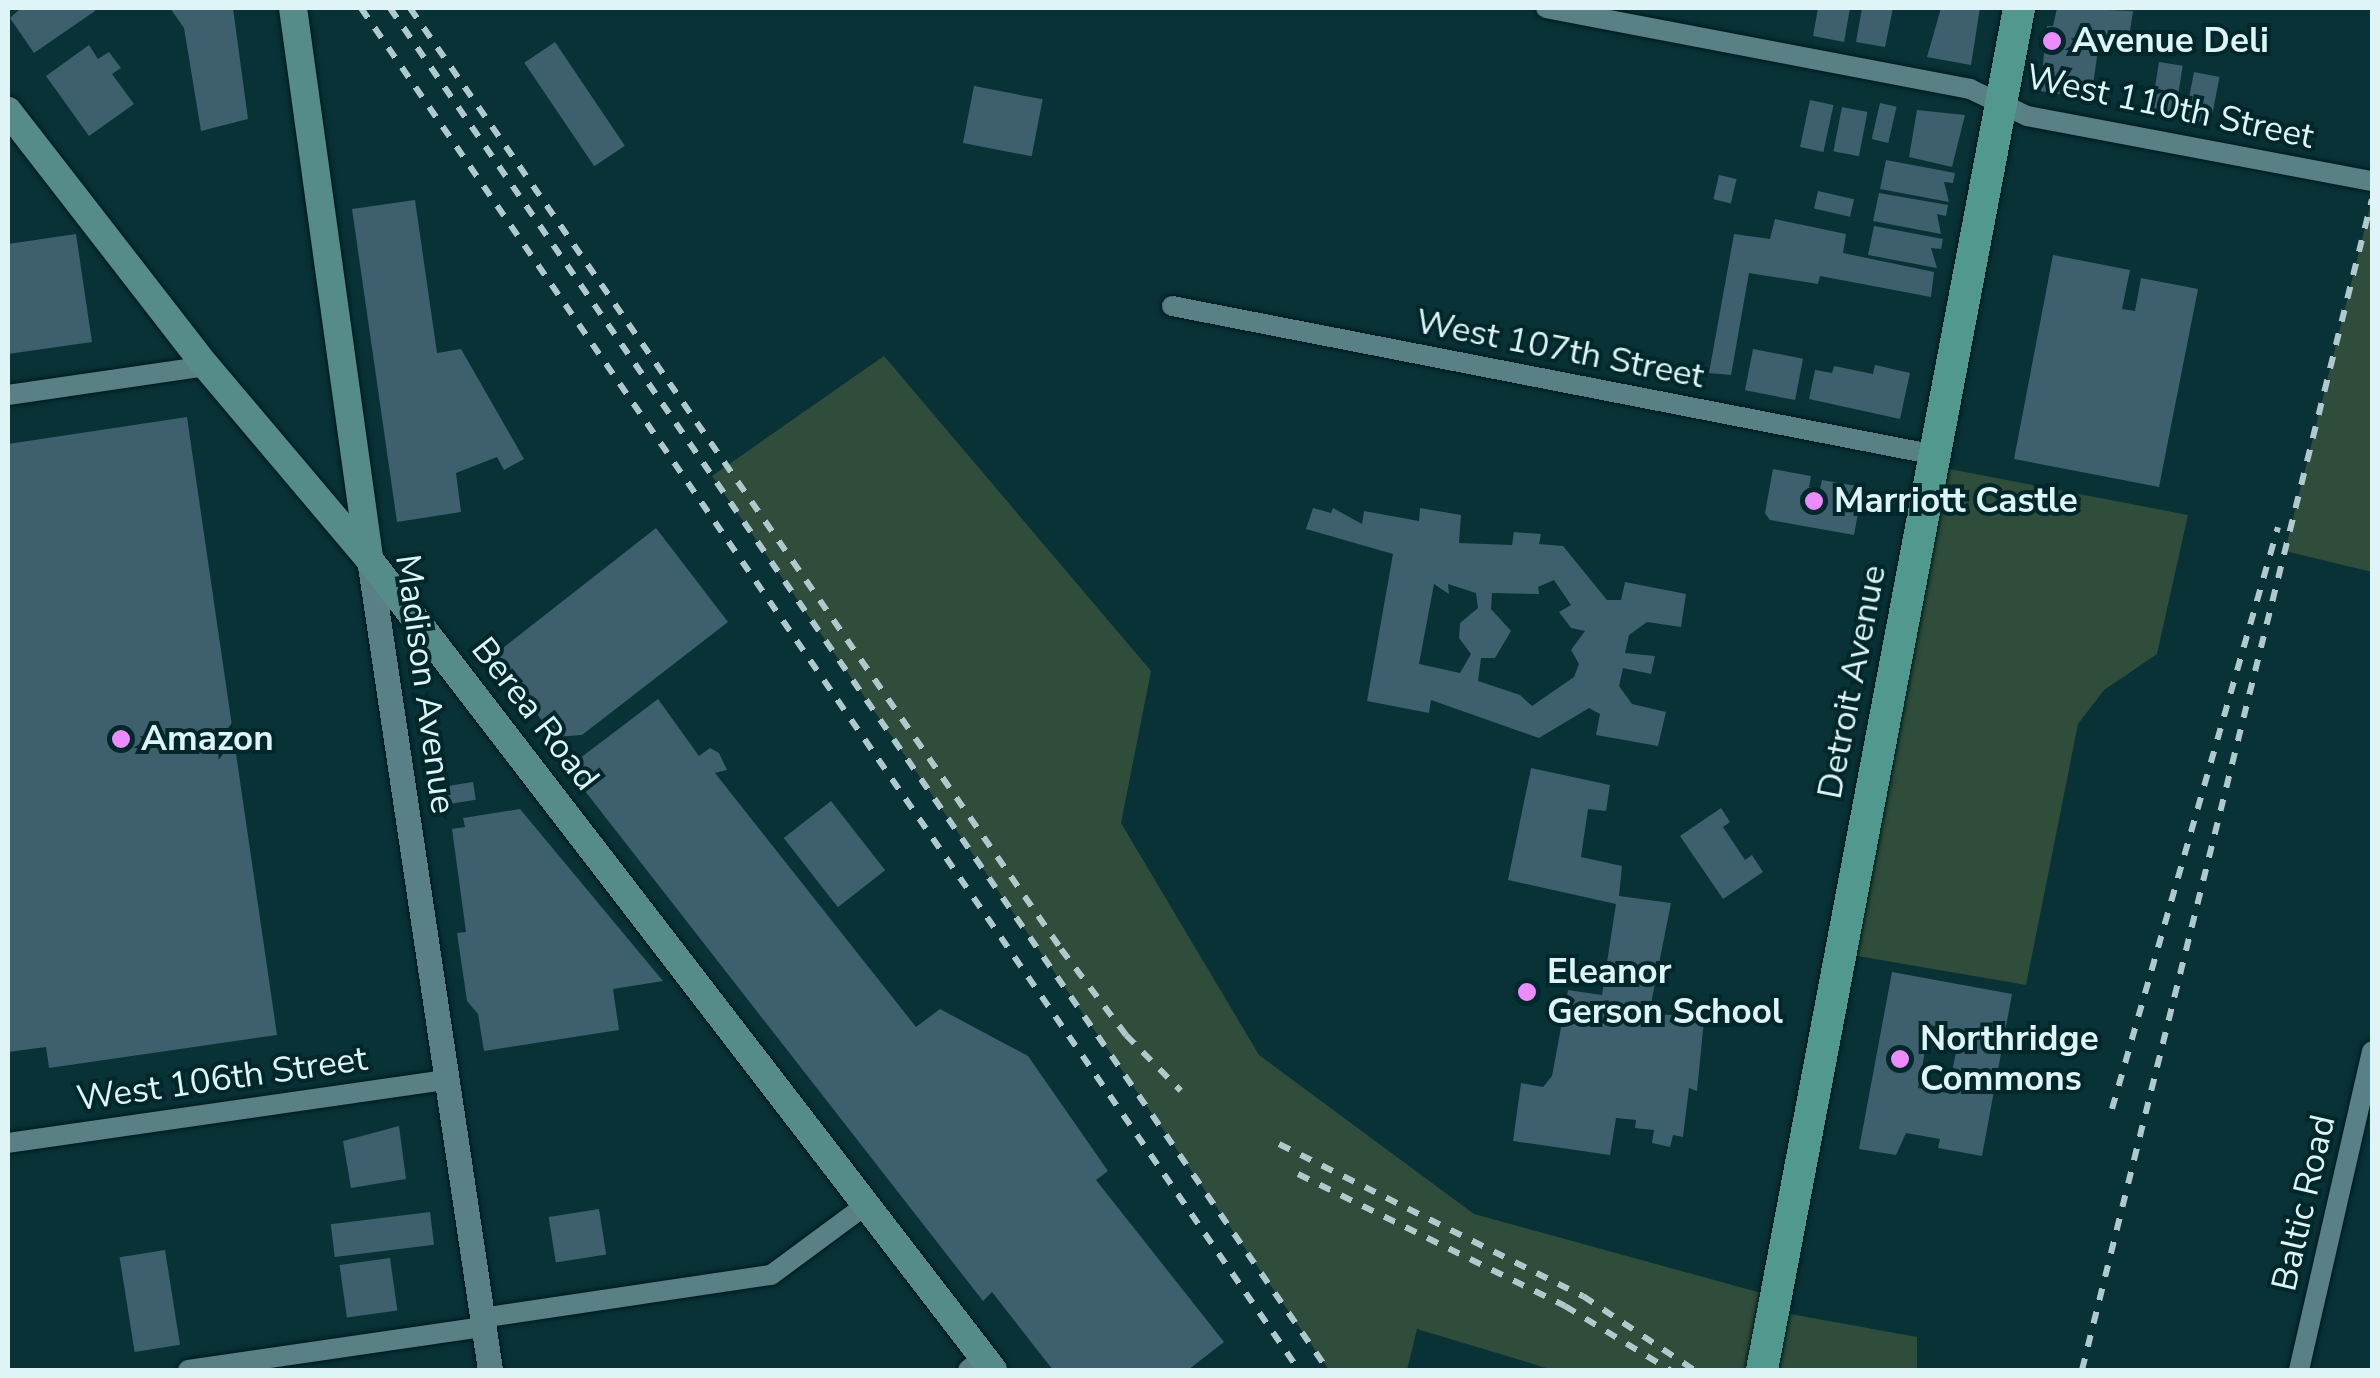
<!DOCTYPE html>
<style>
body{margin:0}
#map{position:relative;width:2380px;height:1378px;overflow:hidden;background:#083236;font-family:"Nunito Sans",sans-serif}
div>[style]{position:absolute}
.green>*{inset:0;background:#2f4d3a}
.building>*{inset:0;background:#3e5f6d;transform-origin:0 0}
.roads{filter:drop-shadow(0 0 2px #00191b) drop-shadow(0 0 2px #00191b)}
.minor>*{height:20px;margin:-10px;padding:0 10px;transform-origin:10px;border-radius:10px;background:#598185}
.tertiary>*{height:25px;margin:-12.5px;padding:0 12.5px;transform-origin:12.5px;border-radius:12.5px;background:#598185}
.secondary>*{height:28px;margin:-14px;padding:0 14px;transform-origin:14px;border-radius:14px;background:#558c8a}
.primary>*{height:32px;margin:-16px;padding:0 16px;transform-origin:16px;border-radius:16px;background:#51988f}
.rail>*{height:6px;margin-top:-3px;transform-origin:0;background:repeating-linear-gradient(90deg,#b0c9cc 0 12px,transparent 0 24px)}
.dots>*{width:28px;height:28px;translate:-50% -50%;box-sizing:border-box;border:5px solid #00282b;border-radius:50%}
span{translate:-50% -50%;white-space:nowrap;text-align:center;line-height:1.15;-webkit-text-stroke:8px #00282b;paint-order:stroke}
.poi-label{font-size:35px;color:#dff4f6;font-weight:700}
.left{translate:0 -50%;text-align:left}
.street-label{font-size:35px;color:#dff4f6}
.frame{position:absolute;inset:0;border:10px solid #dff4f6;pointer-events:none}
</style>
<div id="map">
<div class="green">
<div style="clip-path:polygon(2372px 199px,2372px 572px,2285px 551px)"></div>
<div style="clip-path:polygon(884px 356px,1151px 671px,1121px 823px,1259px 1055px,1474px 1214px,1776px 1297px,1774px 1311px,1917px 1337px,1917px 1370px,1553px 1370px,1417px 1329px,1407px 1370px,1329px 1370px,712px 476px)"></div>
<div style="clip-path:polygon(1934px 466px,2188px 515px,2157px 654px,2104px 690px,2078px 724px,2026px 985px,1840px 953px)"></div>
</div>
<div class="building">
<div style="clip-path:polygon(21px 8px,93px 8px,95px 11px,34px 53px,10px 18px)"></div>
<div style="clip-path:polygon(170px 8px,233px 8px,248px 119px,201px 131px,184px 28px)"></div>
<div style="clip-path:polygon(1818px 8px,1850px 8px,1844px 42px,1813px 36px)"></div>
<div style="clip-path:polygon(1862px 8px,1893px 8px,1885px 47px,1856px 42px)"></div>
<div style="clip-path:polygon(1941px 8px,1980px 8px,1971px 65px,1927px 57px)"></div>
<div style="clip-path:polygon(2057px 8px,2133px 11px,2129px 38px,2100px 36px,2091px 99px,2040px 91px,2047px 26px,2053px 26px)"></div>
<div style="left:555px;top:42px;width:125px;height:37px;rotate:56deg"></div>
<div style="clip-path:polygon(89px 45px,98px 59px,109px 52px,121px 68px,112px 74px,134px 104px,89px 136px,46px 76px)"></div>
<div style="left:2159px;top:62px;width:24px;height:50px;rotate:9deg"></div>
<div style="left:2194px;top:72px;width:26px;height:48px;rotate:11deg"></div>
<div style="left:974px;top:86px;width:70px;height:58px;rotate:11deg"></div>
<div style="left:1810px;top:100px;width:24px;height:48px;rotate:12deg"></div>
<div style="left:1880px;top:103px;width:17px;height:37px;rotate:13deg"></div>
<div style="left:1842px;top:107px;width:26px;height:45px;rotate:11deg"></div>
<div style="clip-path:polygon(1917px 110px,1965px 115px,1952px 167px,1909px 157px)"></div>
<div style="clip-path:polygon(1886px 160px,1955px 173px,1953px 183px,1944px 182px,1949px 202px,1880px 189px)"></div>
<div style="left:1719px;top:175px;width:18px;height:25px;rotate:13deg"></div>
<div style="left:1818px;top:191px;width:37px;height:18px;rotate:13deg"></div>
<div style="clip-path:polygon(1879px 193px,1948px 205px,1946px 216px,1937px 214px,1941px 234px,1873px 221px)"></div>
<div style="clip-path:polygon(415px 200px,437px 353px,461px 349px,524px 459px,504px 470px,497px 457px,456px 473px,461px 512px,397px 522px,352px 209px)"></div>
<div style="clip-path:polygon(1775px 219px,1846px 234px,1843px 253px,1934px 272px,1931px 297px,1820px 276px,1818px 284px,1749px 273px,1731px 375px,1709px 373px,1734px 234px,1770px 239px)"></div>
<div style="clip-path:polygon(1874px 226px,1943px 239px,1941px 249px,1931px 248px,1937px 268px,1868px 255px)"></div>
<div style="clip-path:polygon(76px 234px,92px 342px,8px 354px,8px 244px)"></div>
<div style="clip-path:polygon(2053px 255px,2130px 270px,2122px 309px,2135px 311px,2141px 278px,2198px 289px,2159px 487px,2014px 459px)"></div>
<div style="left:1753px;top:349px;width:51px;height:42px;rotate:11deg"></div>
<div style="clip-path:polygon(1875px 365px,1910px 373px,1900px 419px,1809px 399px,1815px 370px,1832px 373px,1834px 366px,1873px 374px)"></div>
<div style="clip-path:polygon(187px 417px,277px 1035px,49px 1068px,46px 1047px,8px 1052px,8px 444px)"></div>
<div style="clip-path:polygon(1773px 469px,1811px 476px,1809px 487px,1820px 489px,1822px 480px,1863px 487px,1854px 535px,1770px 520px,1765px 513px)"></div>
<div style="clip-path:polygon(evenodd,1313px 508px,1331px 513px,1333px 508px,1362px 524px,1364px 511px,1419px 521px,1420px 508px,1461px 515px,1459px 543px,1512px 545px,1514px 532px,1541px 534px,1539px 544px,1563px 546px,1607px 600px,1621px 600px,1625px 582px,1686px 594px,1681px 627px,1647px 622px,1629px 635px,1625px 653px,1655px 656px,1651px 674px,1623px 668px,1619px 686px,1632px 704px,1666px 712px,1658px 746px,1596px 735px,1600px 714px,1589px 708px,1539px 738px,1431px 700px,1429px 713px,1367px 701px,1393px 554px,1306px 529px,1313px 508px,1554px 580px,1571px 605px,1559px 612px,1571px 628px,1585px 631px,1571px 650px,1579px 664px,1574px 677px,1532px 706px,1520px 695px,1478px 681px,1481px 658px,1495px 658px,1511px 631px,1491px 609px,1492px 593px,1539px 594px,1538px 587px,1554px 580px,1313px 508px,1434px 584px,1449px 594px,1448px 584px,1476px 593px,1478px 608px,1460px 623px,1459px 638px,1471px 654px,1460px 673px,1419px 664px,1434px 584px)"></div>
<div style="clip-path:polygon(656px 528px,728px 622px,582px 735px,554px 737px,494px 655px)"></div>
<div style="clip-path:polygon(658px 699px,699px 756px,710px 748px,719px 753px,727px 770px,715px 773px,916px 1027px,940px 1009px,1028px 1056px,1108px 1171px,1096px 1180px,1224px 1342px,1188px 1370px,1053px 1370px,992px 1292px,983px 1301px,567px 768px)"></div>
<div style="clip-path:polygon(1531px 768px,1610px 785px,1606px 811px,1588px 809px,1581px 857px,1622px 866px,1619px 896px,1671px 903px,1649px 1014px,1673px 1015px,1677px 1002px,1696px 1006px,1695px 1019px,1704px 1020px,1697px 1091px,1689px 1088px,1683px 1137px,1673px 1135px,1670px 1147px,1652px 1143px,1654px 1130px,1635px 1128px,1636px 1120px,1616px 1118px,1610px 1155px,1513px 1141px,1521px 1083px,1543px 1087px,1552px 1076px,1568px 990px,1602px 995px,1616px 904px,1508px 880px)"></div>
<div style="left:473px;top:782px;width:18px;height:33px;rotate:81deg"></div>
<div style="left:831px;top:801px;width:88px;height:60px;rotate:52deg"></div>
<div style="clip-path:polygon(1721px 808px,1730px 822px,1723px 827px,1745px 860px,1752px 855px,1763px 872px,1723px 899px,1680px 836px)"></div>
<div style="clip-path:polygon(520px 809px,663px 981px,613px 989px,619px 1030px,484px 1051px,478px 1014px,467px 1001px,457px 933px,466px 932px,452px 829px,465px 827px,463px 818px)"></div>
<div style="clip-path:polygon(evenodd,1892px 972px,2012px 994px,1982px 1156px,1938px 1148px,1940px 1139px,1906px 1133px,1896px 1155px,1859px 1149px,1892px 972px,1930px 1025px,1960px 1031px,1948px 1093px,1918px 1088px,1930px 1025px)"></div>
<div style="clip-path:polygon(399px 1126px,406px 1179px,351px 1188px,343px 1141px)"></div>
<div style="left:599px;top:1209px;width:46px;height:51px;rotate:81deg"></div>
<div style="left:430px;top:1212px;width:33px;height:100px;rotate:83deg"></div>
<div style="left:165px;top:1250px;width:96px;height:46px;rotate:81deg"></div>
<div style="left:390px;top:1258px;width:53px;height:51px;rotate:82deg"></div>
</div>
<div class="roads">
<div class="minor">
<div style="left:1546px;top:8px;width:432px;rotate:10.8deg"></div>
<div style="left:1970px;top:89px;width:63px;rotate:25.3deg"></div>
<div style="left:2027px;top:116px;width:351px;rotate:10.7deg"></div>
<div style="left:1172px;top:306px;width:778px;rotate:11.04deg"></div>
<div style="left:8px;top:395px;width:200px;rotate:-8.3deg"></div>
<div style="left:8px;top:1143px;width:443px;rotate:-8.2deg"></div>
<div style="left:482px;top:1318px;width:292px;rotate:-8.5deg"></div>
<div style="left:771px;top:1275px;width:118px;rotate:-36.4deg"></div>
<div style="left:188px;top:1370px;width:299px;rotate:-8.3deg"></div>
<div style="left:968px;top:1370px;width:19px;rotate:-39deg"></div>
<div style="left:2299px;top:1370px;width:327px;rotate:-77.1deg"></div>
</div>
<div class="tertiary">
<div style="left:369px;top:559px;width:820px;rotate:81.51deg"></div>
</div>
<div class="secondary">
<div style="left:293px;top:8px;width:554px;rotate:82.12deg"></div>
<div style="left:8px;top:111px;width:323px;rotate:52.2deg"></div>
<div style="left:206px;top:366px;width:253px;rotate:49.8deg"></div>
<div style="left:369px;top:559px;width:1023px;rotate:52.42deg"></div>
</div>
<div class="primary">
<div style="left:1762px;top:1370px;width:1386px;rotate:-79.31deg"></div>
</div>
</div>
<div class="rail">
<div style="left:361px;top:8px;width:1654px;rotate:55.45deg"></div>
<div style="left:390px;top:8px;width:1654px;rotate:55.45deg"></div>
<div style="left:410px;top:8px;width:1144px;rotate:55.32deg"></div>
<div style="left:1061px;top:949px;width:108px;rotate:52.9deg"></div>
<div style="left:1126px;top:1035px;width:78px;rotate:45.5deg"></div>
<div style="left:2112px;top:1109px;width:605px;rotate:-74.08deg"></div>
<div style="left:1279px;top:1144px;width:340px;rotate:26.6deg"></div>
<div style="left:1583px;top:1296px;width:133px;rotate:33.7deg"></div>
<div style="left:1298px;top:1174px;width:298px;rotate:26.3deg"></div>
<div style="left:1565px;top:1306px;width:123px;rotate:31.4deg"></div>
<div style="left:2082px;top:1370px;width:1206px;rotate:-76.09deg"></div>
</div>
<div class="dots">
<div style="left:2052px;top:41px;background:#ec8cfb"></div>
<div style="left:1814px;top:501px;background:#ec8cfb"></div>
<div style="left:121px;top:739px;background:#ec8cfb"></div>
<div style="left:1527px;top:992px;background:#ec8cfb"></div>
<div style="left:1900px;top:1059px;background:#ec8cfb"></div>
</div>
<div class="poi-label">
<span class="left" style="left:2072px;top:41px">Avenue Deli</span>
<span class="left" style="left:1834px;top:501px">Marriott Castle</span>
<span class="left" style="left:141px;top:739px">Amazon</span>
<span class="left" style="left:1547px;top:992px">Eleanor<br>Gerson School</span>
<span class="left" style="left:1920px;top:1059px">Northridge<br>Commons</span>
</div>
<div class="street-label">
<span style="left:2170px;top:107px;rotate:12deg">West 110th Street</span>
<span style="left:1560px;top:349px;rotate:11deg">West 107th Street</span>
<span style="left:1852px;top:682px;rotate:-79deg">Detroit Avenue</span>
<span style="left:425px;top:684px;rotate:82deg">Madison Avenue</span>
<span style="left:535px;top:714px;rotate:52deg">Berea Road</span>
<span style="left:222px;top:1079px;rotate:-8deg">West 106th Street</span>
<span style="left:2304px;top:1203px;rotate:-77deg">Baltic Road</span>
</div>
<div class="frame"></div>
</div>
